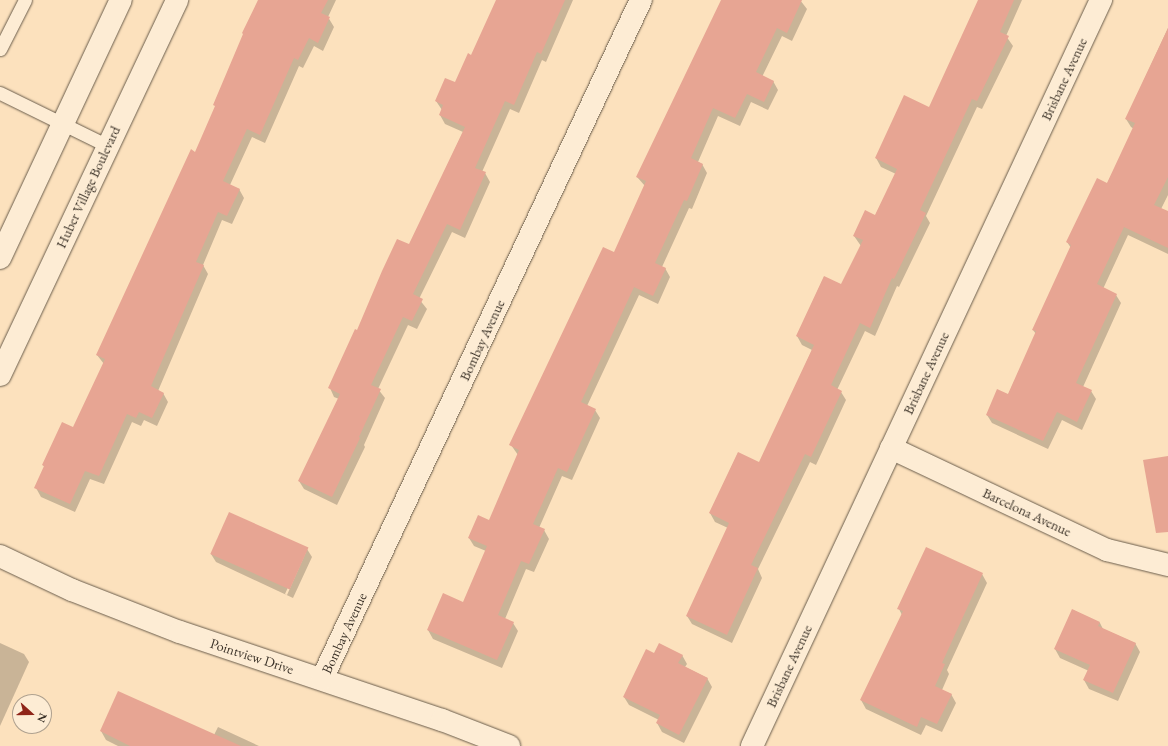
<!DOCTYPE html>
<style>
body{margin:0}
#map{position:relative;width:1168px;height:746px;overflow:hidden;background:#fce1bd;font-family:"EB Garamond",serif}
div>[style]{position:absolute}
.shadow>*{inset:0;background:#0003}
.building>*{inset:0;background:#e7a593;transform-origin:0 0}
.roads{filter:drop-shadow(0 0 1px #6a5d4c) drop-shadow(0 0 1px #6a5d4c)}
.lane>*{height:13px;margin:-6.5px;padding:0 6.5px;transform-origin:6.5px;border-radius:6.5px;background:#fdecd4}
.street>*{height:22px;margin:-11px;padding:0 11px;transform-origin:11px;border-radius:11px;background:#fdecd4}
.secondary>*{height:22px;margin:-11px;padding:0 11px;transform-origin:11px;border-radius:11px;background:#fdecd4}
span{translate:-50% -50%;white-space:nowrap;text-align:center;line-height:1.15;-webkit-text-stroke:3px #fdecd4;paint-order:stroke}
.street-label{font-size:14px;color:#3a3127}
.north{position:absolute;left:12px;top:694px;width:40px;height:40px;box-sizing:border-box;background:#fdecd4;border:1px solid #afa18f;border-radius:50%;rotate:111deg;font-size:11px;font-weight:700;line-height:16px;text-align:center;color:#3a3127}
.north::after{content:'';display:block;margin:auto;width:14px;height:18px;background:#8f2418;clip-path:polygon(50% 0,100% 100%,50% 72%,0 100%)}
</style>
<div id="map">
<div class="shadow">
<div style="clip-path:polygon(259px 0,336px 0,328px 17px,334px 27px,323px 51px,314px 46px,303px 68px,299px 66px,265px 143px,252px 137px,230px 185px,239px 189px,244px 198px,232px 224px,222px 220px,203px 265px,208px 274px,158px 391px,163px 393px,168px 402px,157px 426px,144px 420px,141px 426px,132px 422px,104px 484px,90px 479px,75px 512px,41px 497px,36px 488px,45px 468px,43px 465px,74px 429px,104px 364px,97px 355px,196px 153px,216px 107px,214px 104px)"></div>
<div style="clip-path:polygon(497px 0,573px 0,546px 62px,542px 60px,519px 113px,510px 109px,482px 172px,485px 173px,490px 182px,465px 238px,452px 232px,419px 299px,427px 309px,417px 329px,408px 325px,378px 389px,385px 398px,364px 445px,365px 447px,337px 505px,304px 489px,299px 481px,339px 399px,334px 397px,330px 388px,357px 332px,410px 245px,463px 132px,445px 124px,440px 115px,442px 110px,436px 101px,456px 83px,472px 56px)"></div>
<div style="clip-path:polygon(722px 0,800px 0,807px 9px,792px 41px,782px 36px,762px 77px,773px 81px,778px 90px,768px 110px,751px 102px,740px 126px,718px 116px,698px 162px,702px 164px,707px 173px,692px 209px,689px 208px,662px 267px,665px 268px,670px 277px,658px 304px,639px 295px,587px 406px,595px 410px,600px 418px,572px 480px,562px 476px,539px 528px,544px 530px,549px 539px,534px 572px,526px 569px,505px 619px,513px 623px,518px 631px,502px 668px,433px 639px,428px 630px,464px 603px,486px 551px,474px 546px,469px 538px,490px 521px,518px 455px,511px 445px,615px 254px,645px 186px,637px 177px)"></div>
<div style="clip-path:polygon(979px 0,1022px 0,1006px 36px,1013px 46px,982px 109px,977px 107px,926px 216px,930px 223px,899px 287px,897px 286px,875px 336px,865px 331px,837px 390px,841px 392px,846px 400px,816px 465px,810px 462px,758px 569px,762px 578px,732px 643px,692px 624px,687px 616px,728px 528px,715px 522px,710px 513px,738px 453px,760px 464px,812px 350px,802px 345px,797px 336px,824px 277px,842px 285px,861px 246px,854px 236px,875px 216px,896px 174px,881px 167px,876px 158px,929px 109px)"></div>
<div style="clip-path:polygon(1168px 28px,1168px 195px,1161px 209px,1168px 212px,1168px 254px,1128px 235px,1103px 289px,1116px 295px,1121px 303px,1083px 387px,1091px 391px,1096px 399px,1082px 430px,1062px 420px,1048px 449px,992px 423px,987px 415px,1008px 395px,1036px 334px,1033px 330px,1071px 248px,1067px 242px,1107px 184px,1134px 129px,1131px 127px,1126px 119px)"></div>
<div style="clip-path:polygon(evenodd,307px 549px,312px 557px,293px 598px,216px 562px,211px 554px,307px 549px,304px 552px,306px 552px,287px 595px,285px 594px,304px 552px)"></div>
<div style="clip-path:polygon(982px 574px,987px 583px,947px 670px,949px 674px,942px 690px,951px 694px,956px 703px,942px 732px,926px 725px,921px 735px,866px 709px,861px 700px,902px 615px,899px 609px)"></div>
<div style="clip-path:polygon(1073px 610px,1100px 623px,1103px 629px,1135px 643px,1140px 652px,1118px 701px,1089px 689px,1084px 680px,1089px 671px,1060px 658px,1055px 649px)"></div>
<div style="clip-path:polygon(0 643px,24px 654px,29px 662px,0 726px)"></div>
<div style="clip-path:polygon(654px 655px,682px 655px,687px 664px,685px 667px,707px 678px,712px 687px,684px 743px,662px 732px,657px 723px,659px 720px,629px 705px,624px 697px)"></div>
<div style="clip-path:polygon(218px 727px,259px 746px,118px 746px,106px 740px,101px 731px,214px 735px)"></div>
</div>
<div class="building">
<div style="clip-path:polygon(258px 0,328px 0,321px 13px,330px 17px,318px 43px,309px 38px,298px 60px,294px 58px,260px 135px,247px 129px,223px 181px,240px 189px,227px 216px,218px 212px,196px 262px,204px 265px,151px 386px,164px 393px,152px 418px,139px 412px,136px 418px,127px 414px,99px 476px,85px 471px,70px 504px,34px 488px,44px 466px,42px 465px,62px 422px,73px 427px,105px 359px,96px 355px,191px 149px,195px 152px,215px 106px,213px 105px,243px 34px,242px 33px)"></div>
<div style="clip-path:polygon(496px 0,565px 0,541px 54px,537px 52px,514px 105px,505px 101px,475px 168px,486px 172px,460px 230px,447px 224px,413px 294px,423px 299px,412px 321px,403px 317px,371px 385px,381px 389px,359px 437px,360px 438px,332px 497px,298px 481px,340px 394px,328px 388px,355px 329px,357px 330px,382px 271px,397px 239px,409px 244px,465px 127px,439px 115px,443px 105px,435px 101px,445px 78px,455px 82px,468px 53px,471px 55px)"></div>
<div style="clip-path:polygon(721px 0,802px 0,787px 33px,777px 28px,756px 72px,774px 81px,764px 102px,747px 94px,735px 118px,713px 108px,691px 158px,703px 164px,687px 201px,684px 200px,655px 263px,666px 268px,653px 296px,634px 287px,581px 402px,596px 409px,567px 472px,558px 468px,533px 524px,545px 529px,529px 564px,521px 561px,498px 615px,514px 622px,497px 660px,427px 630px,443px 593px,463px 602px,487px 546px,468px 538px,478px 515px,489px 520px,519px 450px,509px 445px,603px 247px,614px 252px,646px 181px,636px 177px)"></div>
<div style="clip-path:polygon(978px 0,1014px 0,1000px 32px,1009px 36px,977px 101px,972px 99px,920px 210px,926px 213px,894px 279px,892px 278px,870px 328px,860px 323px,831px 385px,842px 391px,811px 457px,805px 454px,751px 565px,758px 568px,727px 635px,686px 616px,729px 523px,709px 513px,738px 452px,759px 462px,814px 345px,796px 336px,824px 276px,841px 284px,863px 240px,853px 236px,865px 210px,875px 215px,897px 169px,875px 158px,904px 95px,929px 107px)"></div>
<div style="clip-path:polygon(1168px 28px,1168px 177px,1154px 205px,1168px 211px,1168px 248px,1124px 227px,1097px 284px,1117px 294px,1076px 383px,1092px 390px,1077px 422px,1057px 412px,1043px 441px,986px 415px,997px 389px,1008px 394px,1036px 331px,1032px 330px,1071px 245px,1066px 242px,1097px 178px,1107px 183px,1135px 123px,1125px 119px)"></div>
<div style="clip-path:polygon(1168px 456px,1168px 532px,1156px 533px,1143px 460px)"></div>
<div style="left:229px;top:512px;width:87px;height:46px;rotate:24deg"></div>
<div style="clip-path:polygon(926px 547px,983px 573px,942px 663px,945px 664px,935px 686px,952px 694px,937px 724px,921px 717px,917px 727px,860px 700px,903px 611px,897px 609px)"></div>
<div style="clip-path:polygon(1072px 609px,1100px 622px,1098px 626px,1136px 643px,1113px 693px,1083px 680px,1090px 665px,1054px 649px)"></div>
<div style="clip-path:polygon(659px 643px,683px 655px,678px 663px,708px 678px,679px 735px,656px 723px,660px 715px,623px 697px,646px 649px,654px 653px)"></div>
<div style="clip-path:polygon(118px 691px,241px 746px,130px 746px,100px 731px)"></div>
</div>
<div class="roads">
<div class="lane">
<div style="left:0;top:49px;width:55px;rotate:-63deg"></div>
<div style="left:0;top:93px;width:120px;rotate:26.1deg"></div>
</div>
<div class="street">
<div style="left:891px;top:448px;width:239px;rotate:25.3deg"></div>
<div style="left:1107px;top:550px;width:63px;rotate:13.8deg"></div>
<div style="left:0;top:556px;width:80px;rotate:25.3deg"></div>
<div style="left:72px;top:590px;width:116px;rotate:21.3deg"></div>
<div style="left:180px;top:632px;width:276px;rotate:18.6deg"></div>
<div style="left:442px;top:720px;width:72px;rotate:21.2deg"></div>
<div style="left:322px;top:679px;width:750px;rotate:-64.84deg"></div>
<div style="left:752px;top:746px;width:824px;rotate:-64.93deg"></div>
</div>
<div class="secondary">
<div style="left:0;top:258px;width:285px;rotate:-64.9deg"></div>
<div style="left:0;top:375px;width:415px;rotate:-64.7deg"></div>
</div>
</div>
<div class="street-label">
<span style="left:1064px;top:79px;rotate:-65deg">Brisbane Avenue</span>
<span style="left:88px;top:187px;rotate:-65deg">Huber Village Boulevard</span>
<span style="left:482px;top:340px;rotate:-65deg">Bombay Avenue</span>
<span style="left:926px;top:373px;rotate:-65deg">Brisbane Avenue</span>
<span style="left:1027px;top:512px;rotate:25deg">Barcelona Avenue</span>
<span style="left:344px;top:633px;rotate:-65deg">Bombay Avenue</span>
<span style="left:252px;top:656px;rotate:18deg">Pointview Drive</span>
<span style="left:789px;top:666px;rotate:-65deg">Brisbane Avenue</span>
</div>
<div class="north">N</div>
</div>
